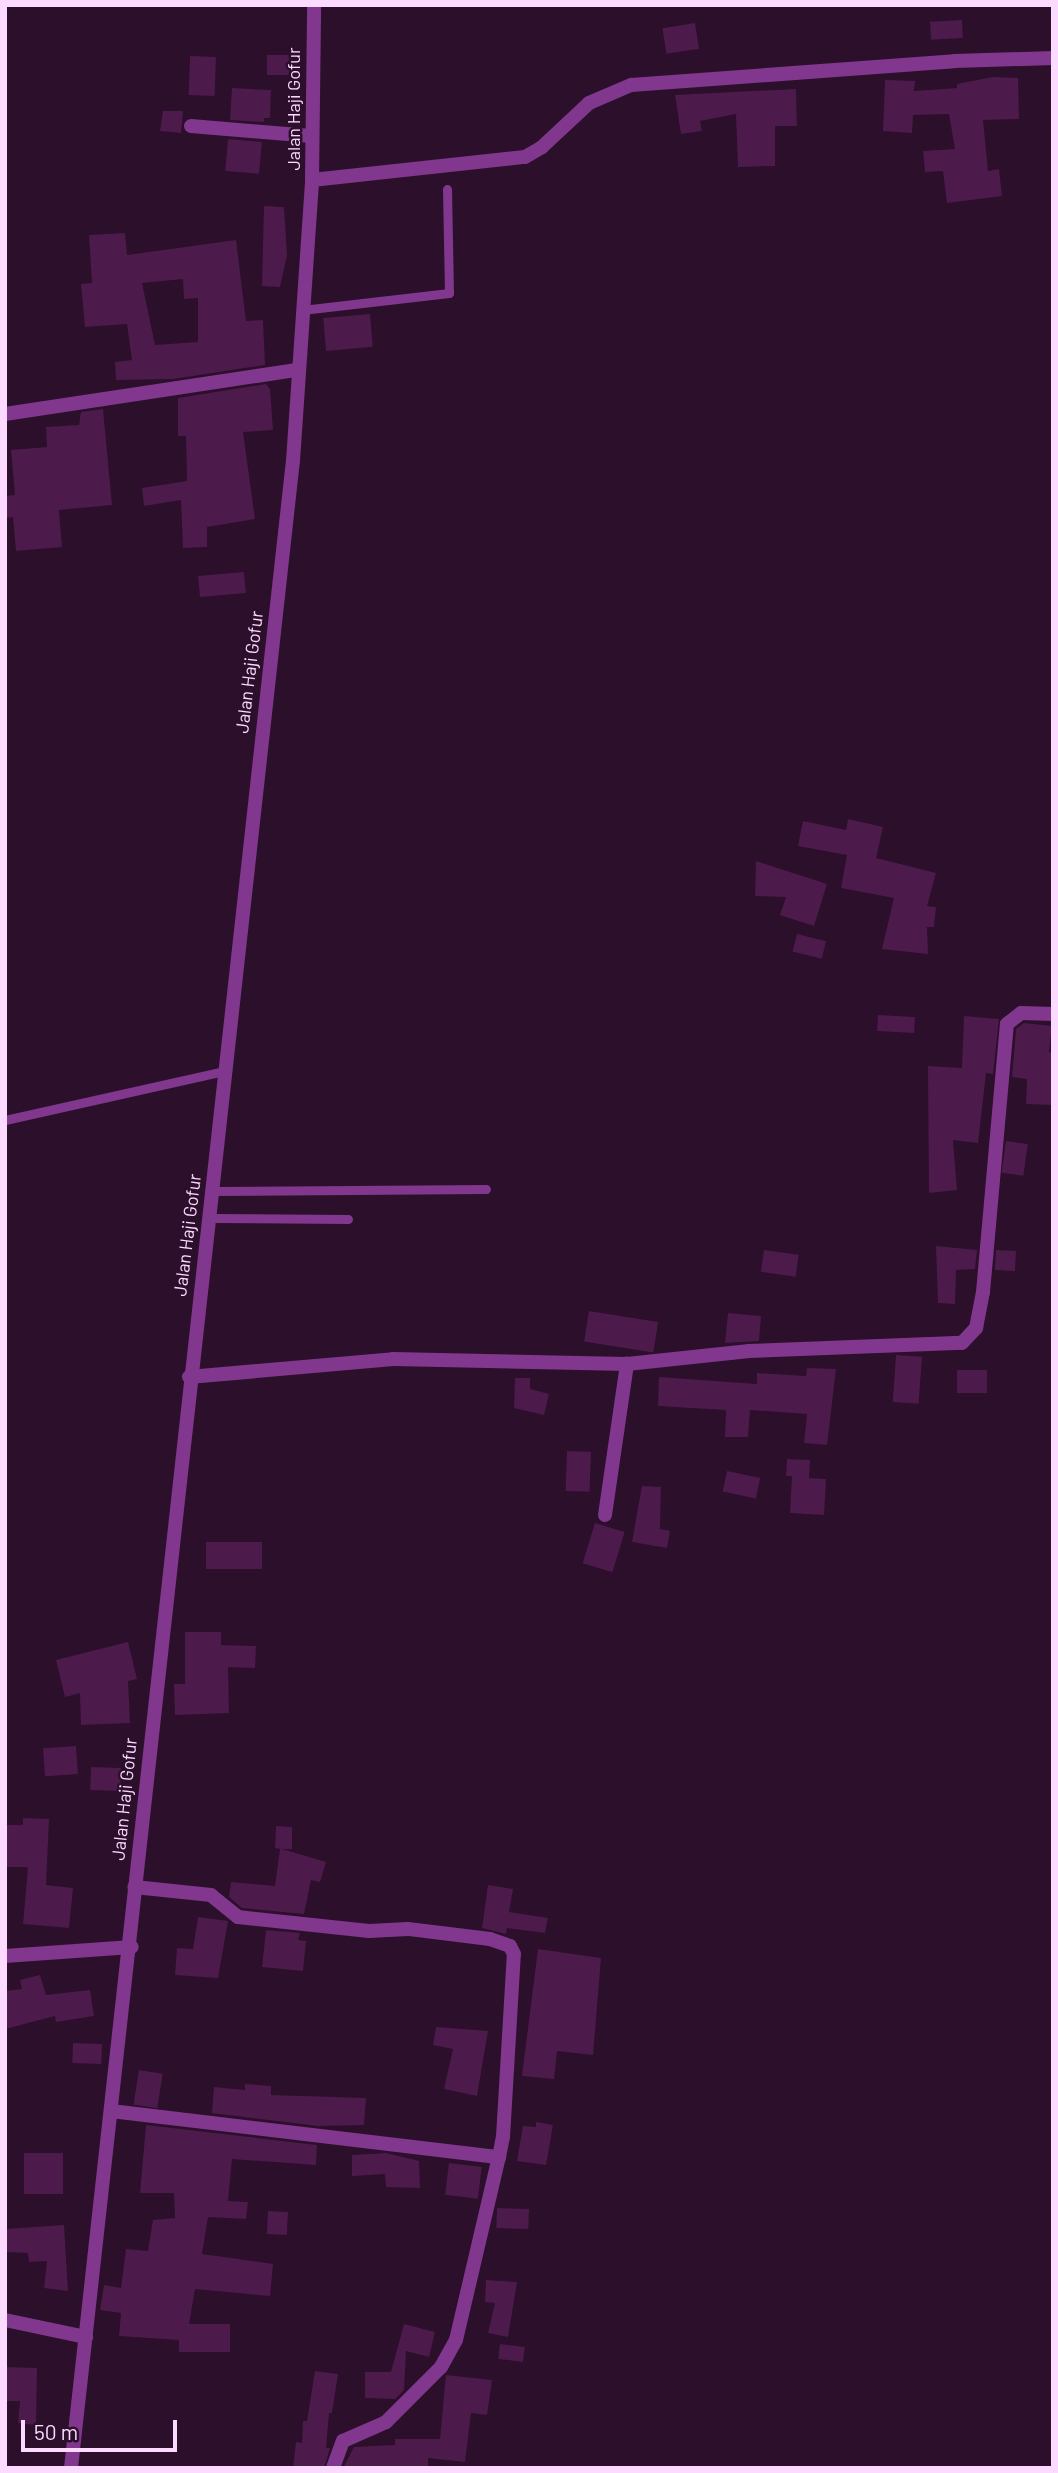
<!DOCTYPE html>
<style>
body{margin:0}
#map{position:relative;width:1058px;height:2473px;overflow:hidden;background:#2b0f2b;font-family:Barlow,sans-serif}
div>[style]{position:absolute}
.building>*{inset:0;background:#4d1a4c;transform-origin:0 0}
.service>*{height:9px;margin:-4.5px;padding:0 4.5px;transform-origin:4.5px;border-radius:4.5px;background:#81378d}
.minor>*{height:14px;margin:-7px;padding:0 7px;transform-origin:7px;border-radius:7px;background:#81378d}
.tertiary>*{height:14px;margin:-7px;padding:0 7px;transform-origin:7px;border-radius:7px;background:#81378d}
span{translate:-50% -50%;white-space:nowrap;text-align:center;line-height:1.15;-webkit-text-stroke:5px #2b0f2b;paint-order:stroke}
.street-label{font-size:18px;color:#fcd9ff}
.frame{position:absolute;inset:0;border:7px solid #fcd9ff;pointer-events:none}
.scale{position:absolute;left:21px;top:2420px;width:156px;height:32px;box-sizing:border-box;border:4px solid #fcd9ff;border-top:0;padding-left:9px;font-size:21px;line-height:24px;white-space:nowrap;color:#fcd9ff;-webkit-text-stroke:5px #2b0f2b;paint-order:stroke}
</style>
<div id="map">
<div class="building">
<div style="left:962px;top:20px;width:18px;height:32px;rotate:87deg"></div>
<div style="left:695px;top:23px;width:26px;height:33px;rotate:81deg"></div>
<div style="left:267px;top:55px;width:28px;height:20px"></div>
<div style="left:190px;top:56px;width:26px;height:39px;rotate:2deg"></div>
<div style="clip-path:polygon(993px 77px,1018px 78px,1019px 119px,983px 120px,988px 171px,999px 169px,1002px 196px,947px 203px,943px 171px,925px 172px,923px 151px,955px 149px,949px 114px,913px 115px,912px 133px,883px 131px,885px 80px,915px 81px,914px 91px,957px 88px,957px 84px)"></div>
<div style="clip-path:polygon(232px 88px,271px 90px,270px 118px,264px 118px,264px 122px,230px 120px)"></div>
<div style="clip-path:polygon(796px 89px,797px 126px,775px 126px,775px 166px,738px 167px,736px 114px,700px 121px,702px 131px,681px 134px,675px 95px)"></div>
<div style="clip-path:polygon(163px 111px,183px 111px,181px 133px,160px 131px)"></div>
<div style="left:228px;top:139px;width:34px;height:32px;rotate:5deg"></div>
<div style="clip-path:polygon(264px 206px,284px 207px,287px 255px,280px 287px,262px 286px)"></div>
<div style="clip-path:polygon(evenodd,125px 233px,127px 255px,236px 240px,246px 321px,263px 320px,265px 365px,173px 379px,116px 380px,115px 362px,132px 360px,127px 324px,85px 327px,81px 284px,92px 283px,89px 235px,125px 233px,183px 279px,184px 299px,198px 298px,198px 342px,155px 345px,142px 283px,183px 279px)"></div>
<div style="left:370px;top:314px;width:33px;height:47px;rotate:85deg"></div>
<div style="clip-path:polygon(266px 384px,270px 389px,273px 430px,243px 432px,255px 519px,207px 527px,207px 547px,183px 548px,181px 500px,144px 506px,142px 488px,187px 481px,186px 436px,178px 436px,178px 398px)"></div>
<div style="clip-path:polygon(103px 409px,112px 505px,59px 510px,62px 547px,16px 551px,13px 517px,5px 518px,5px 496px,15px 495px,11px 450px,47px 447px,46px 427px,79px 425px,81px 412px)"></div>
<div style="left:244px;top:572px;width:21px;height:46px;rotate:85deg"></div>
<div style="clip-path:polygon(848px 819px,883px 827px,876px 858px,936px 873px,927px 906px,936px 907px,934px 927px,927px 927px,928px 954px,882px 949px,894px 898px,841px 888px,847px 855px,798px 846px,803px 821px,846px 830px)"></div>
<div style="clip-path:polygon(756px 861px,827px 884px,814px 926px,780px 915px,786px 897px,755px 896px)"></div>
<div style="left:797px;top:934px;width:30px;height:18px;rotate:14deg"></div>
<div style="left:878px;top:1015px;width:37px;height:16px;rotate:3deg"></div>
<div style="clip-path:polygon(964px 1016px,999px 1019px,993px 1074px,986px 1073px,978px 1143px,953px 1140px,957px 1190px,929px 1193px,928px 1066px,962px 1068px)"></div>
<div style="clip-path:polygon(1024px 1023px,1052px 1026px,1049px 1052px,1053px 1053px,1053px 1105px,1026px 1104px,1027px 1079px,1012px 1077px,1016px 1029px)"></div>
<div style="left:1006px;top:1141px;width:22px;height:32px;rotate:8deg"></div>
<div style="clip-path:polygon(936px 1246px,977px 1250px,975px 1269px,956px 1270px,955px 1304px,938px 1303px)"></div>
<div style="left:764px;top:1250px;width:35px;height:22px;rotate:8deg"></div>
<div style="left:996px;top:1250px;width:20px;height:20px;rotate:3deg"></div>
<div style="left:589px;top:1311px;width:70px;height:31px;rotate:9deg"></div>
<div style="clip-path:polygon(728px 1313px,761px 1316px,759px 1341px,725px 1343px)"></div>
<div style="left:896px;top:1355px;width:26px;height:47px;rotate:4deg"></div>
<div style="clip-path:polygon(807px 1368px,836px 1369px,827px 1445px,804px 1443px,807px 1414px,750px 1410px,748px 1437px,725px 1437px,726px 1410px,658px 1406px,659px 1377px,757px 1384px,757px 1373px,806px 1376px)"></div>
<div style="left:957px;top:1370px;width:30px;height:23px"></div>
<div style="clip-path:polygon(515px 1378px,530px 1378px,530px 1389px,549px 1394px,544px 1415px,514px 1408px)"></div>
<div style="left:567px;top:1451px;width:24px;height:40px;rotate:2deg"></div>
<div style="clip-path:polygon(787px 1459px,810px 1460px,809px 1478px,826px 1479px,824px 1515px,790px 1513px,792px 1476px,786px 1476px)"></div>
<div style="left:727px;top:1471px;width:34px;height:21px;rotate:12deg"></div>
<div style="clip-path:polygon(642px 1486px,661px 1487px,660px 1529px,670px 1531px,667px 1548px,632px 1542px)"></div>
<div style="left:595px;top:1523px;width:31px;height:42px;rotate:17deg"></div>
<div style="left:262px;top:1542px;width:27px;height:56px;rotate:90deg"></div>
<div style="clip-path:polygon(185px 1632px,221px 1632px,221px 1645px,256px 1646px,255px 1668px,228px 1667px,229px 1713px,175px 1715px,174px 1684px,185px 1684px)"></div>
<div style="clip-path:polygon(128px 1642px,137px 1679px,128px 1681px,130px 1723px,81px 1725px,80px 1693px,65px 1697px,56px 1660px)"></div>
<div style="left:76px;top:1746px;width:28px;height:33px;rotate:86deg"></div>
<div style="left:91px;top:1767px;width:30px;height:23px;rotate:2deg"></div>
<div style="clip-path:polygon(23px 1818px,49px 1819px,46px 1885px,73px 1888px,69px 1928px,23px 1924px,28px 1867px,5px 1867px,5px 1825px,23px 1825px)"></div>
<div style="clip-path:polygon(276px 1826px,292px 1827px,292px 1849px,282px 1849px,326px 1862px,320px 1882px,311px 1880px,304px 1914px,242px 1908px,229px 1897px,231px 1882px,275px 1886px,280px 1849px,275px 1848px)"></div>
<div style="clip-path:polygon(488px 1885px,513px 1889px,509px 1912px,548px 1918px,545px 1933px,507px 1928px,506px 1934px,482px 1928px)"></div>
<div style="clip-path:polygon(198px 1917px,228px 1921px,218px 1978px,175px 1975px,177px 1948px,193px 1949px)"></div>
<div style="clip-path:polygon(266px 1930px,300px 1933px,298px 1940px,306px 1941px,303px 1971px,262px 1967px)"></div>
<div style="clip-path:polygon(538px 1949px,601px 1958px,593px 2055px,557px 2051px,554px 2079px,522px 2076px)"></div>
<div style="clip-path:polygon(40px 1975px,46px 1995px,90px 1990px,94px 2016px,56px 2022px,55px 2016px,5px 2029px,5px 1991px,22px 1989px,20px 1980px)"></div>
<div style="clip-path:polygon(436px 2027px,488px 2031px,477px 2096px,444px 2089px,453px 2049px,433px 2045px)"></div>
<div style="left:73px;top:2043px;width:29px;height:20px;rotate:2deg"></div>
<div style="left:139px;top:2070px;width:24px;height:35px;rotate:9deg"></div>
<div style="clip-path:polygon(245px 2084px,271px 2086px,271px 2095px,366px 2098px,364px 2125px,318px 2126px,212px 2113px,214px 2087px,245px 2090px)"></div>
<div style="clip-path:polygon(536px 2122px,553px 2125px,546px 2165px,517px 2161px,523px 2126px,536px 2127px)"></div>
<div style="clip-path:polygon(146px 2125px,317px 2145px,316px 2165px,232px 2159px,228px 2201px,248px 2202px,246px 2219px,208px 2217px,202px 2254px,273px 2264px,270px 2296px,195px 2289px,189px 2324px,230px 2324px,230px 2352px,179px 2352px,179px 2340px,119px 2336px,121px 2313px,100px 2310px,104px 2285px,121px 2288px,126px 2249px,148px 2251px,153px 2220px,175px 2218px,174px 2193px,140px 2193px)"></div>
<div style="left:24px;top:2153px;width:39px;height:41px"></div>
<div style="clip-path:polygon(386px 2153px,419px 2161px,420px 2188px,386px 2187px,385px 2174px,352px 2176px,352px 2155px)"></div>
<div style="left:449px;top:2163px;width:33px;height:32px;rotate:7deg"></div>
<div style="left:497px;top:2208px;width:32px;height:20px;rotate:2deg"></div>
<div style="left:268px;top:2211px;width:20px;height:23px;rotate:3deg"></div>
<div style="clip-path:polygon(64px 2225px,68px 2291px,44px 2288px,47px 2261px,29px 2262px,28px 2253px,5px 2252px,5px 2229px)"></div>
<div style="clip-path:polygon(486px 2280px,517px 2282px,508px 2337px,488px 2333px,495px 2303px,485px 2302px)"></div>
<div style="clip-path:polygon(404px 2324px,435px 2332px,429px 2357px,406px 2351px,404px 2390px,395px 2399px,365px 2398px,365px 2372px,391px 2372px)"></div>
<div style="left:500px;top:2344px;width:25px;height:15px;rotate:7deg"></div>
<div style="clip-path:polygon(5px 2367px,37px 2368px,36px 2425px,18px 2423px,20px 2401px,5px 2401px)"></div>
<div style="clip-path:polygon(315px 2371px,338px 2374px,332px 2413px,329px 2413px,326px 2448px,330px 2448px,324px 2468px,293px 2468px,296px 2442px,302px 2443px,303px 2421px,307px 2421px)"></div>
<div style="clip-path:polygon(446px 2375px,492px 2380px,487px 2415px,471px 2413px,465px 2462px,428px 2458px,428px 2468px,343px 2468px,354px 2447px,395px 2445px,395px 2439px,440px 2439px)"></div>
</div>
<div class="service">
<div style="left:302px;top:310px;width:148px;rotate:-6.6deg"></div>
<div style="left:449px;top:293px;width:104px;rotate:-91.1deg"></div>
<div style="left:5px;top:1120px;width:224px;rotate:-12.6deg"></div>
<div style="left:213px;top:1191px;width:273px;rotate:-0.4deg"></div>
<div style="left:210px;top:1218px;width:138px;rotate:0.4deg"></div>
</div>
<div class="minor">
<div style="left:191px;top:126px;width:120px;rotate:4.8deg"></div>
<div style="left:312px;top:180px;width:214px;rotate:-6.2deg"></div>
<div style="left:525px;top:157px;width:20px;rotate:-30deg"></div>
<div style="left:542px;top:147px;width:64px;rotate:-43.1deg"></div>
<div style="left:589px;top:103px;width:46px;rotate:-23.2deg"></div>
<div style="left:631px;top:85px;width:324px;rotate:-4.2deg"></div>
<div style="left:954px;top:61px;width:99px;rotate:-1.7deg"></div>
<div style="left:5px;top:414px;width:295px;rotate:-8.6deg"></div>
<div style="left:189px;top:1377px;width:205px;rotate:-5deg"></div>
<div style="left:393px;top:1359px;width:234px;rotate:1.2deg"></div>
<div style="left:627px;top:1364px;width:123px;rotate:-6.1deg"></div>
<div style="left:749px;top:1351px;width:213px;rotate:-2.2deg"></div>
<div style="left:962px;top:1343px;width:21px;rotate:-47deg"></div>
<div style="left:976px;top:1328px;width:37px;rotate:-79deg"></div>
<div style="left:983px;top:1292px;width:269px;rotate:-84.9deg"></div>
<div style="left:1007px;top:1024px;width:18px;rotate:-38deg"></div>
<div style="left:1021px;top:1013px;width:32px;rotate:2deg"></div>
<div style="left:605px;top:1515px;width:153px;rotate:-81.7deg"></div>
<div style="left:5px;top:1956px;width:127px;rotate:-4.1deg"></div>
<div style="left:111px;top:2111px;width:391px;rotate:6.8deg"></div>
<div style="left:499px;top:2157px;width:20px;rotate:-79deg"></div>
<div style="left:503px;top:2137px;width:183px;rotate:-86.6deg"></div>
<div style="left:514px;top:1954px;width:9px;rotate:-117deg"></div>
<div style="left:510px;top:1946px;width:21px;rotate:-161deg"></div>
<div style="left:490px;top:1939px;width:83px;rotate:-173deg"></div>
<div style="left:408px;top:1929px;width:39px;rotate:177deg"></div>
<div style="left:369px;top:1931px;width:132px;rotate:-173.9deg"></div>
<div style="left:238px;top:1917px;width:35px;rotate:-141deg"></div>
<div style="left:211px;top:1895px;width:77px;rotate:-174.1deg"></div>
<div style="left:5px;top:2320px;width:83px;rotate:11.9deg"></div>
<div style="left:333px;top:2468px;width:29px;rotate:-70deg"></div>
<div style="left:343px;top:2441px;width:47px;rotate:-23.8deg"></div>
<div style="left:386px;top:2422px;width:78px;rotate:-45deg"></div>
<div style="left:441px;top:2367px;width:31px;rotate:-61deg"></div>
<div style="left:456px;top:2340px;width:188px;rotate:-76.8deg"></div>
</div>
<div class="tertiary">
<div style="left:71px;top:2468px;width:2019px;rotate:-83.69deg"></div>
<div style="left:293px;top:461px;width:282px;rotate:-86.1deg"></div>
<div style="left:312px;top:180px;width:175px;rotate:-89.3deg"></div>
</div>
<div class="street-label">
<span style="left:293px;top:109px;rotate:-90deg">Jalan Haji Gofur</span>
<span style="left:249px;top:672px;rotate:-83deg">Jalan Haji Gofur</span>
<span style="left:187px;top:1235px;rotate:-83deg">Jalan Haji Gofur</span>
<span style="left:124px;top:1799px;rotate:-84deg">Jalan Haji Gofur</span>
</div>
<div class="frame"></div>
<div class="scale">50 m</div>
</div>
